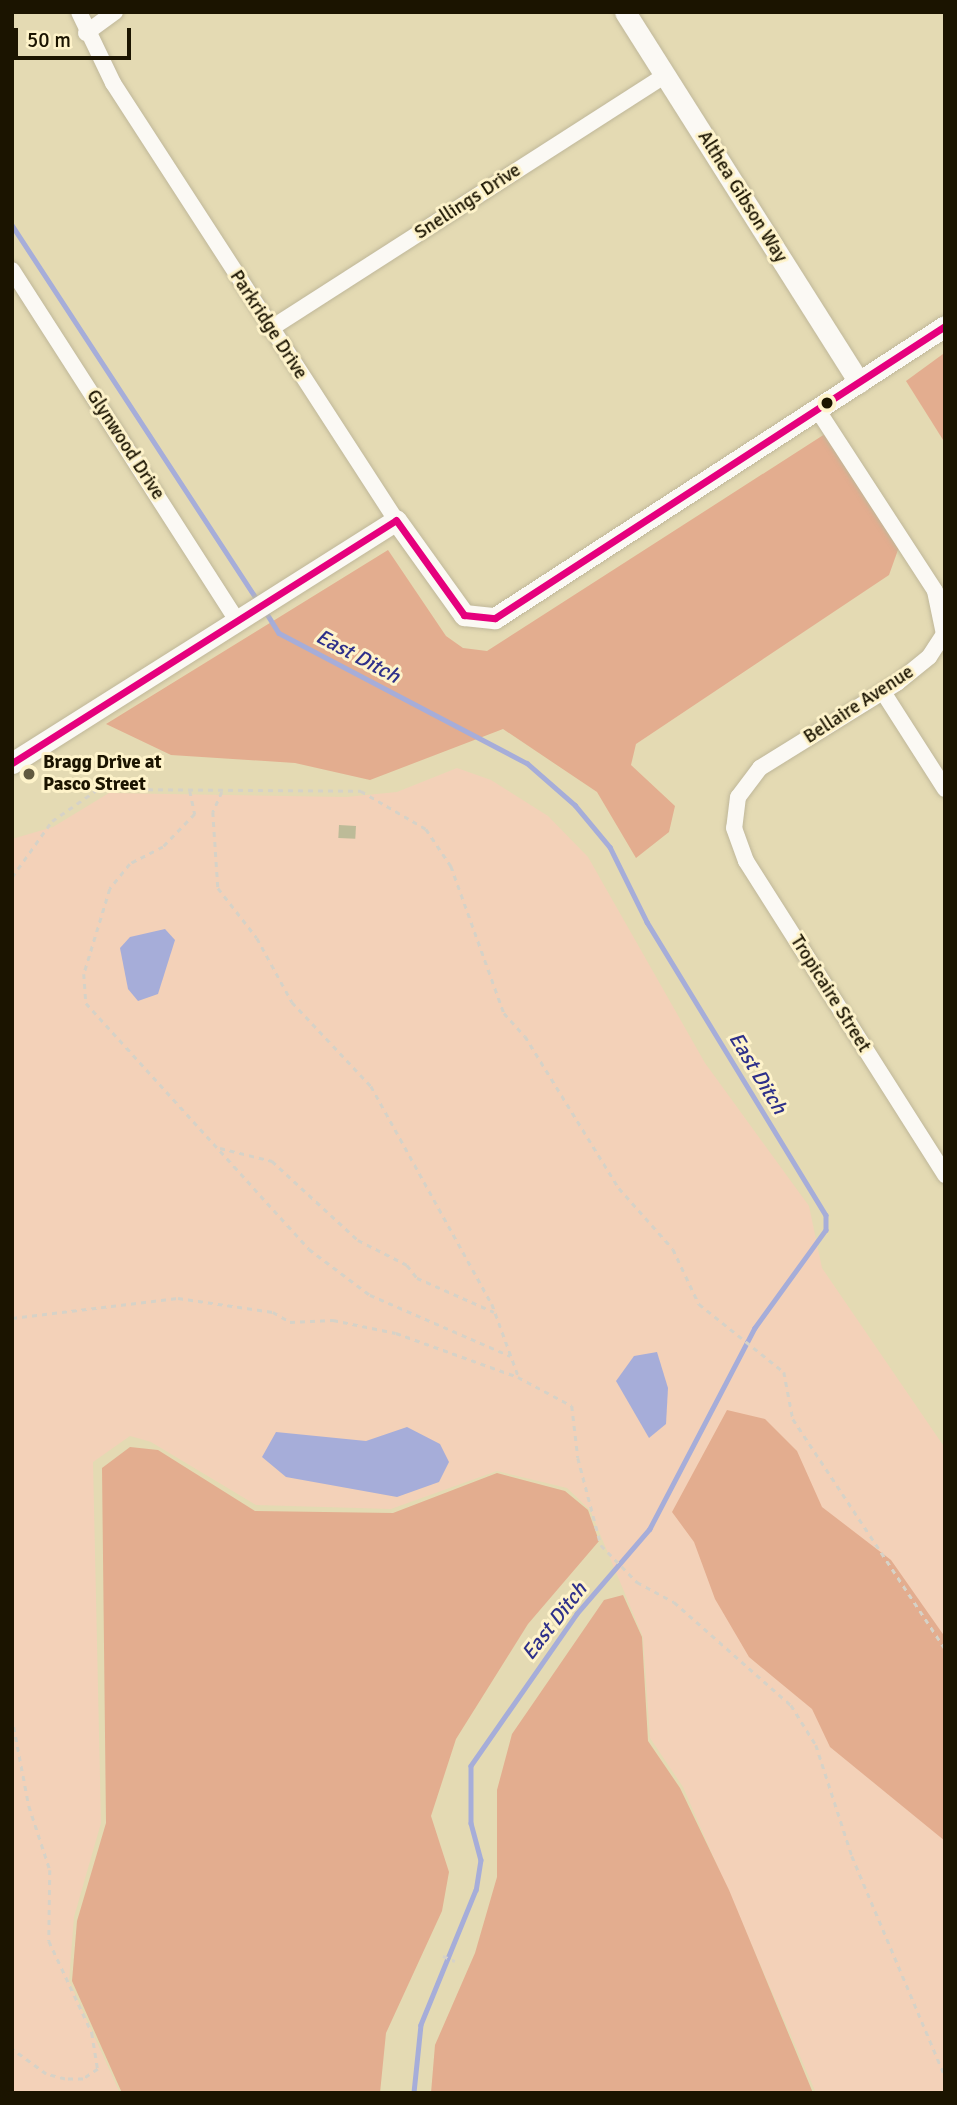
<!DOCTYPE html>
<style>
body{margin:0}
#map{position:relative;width:957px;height:2105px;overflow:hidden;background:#e4dab3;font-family:Signika,sans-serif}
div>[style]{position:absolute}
.green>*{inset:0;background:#f3d1b8}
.forest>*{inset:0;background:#e3ad8f}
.water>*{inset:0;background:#a6add9}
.stream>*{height:4.5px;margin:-2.25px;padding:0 2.25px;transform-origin:2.25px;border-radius:2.25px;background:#a6add9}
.building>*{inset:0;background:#bdbb98;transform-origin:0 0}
.path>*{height:2.5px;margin-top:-1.25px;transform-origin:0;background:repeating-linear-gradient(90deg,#d6d2c7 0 5px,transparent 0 10px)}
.roads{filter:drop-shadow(0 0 2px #bfb799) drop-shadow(0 0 2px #bfb799)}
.street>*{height:16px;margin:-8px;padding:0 8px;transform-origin:8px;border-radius:8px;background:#fbf9f4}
.secondary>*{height:21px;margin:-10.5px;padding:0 10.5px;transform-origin:10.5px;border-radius:10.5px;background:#fbf9f4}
.bus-1>*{height:7px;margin:-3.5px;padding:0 3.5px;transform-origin:3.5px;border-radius:3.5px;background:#e5007d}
.dots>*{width:19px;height:19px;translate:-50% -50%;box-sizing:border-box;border:4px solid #fef3ca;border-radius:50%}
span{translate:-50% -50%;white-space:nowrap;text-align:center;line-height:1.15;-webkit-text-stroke:6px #fef3ca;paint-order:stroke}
.street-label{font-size:19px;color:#1b1400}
.poi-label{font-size:19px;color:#1b1400;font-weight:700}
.left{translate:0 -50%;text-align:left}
.water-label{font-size:21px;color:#2e308a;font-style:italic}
.frame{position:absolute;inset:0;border:14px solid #1b1400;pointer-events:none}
.scale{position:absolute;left:14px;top:28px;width:117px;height:32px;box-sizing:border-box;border:4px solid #1b1400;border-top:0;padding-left:9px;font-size:21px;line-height:24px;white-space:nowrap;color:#1b1400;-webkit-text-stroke:5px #fef3ca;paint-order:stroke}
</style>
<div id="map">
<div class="green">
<div style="clip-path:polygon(457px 768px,491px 780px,548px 816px,588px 857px,705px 1063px,809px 1206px,822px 1268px,945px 1448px,945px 2093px,816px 2093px,683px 1787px,650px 1738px,643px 1637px,590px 1510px,567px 1488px,497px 1471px,391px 1509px,256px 1505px,151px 1442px,130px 1436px,93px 1462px,101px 1823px,74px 1917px,69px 1981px,120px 2093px,12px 2093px,12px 839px,53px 827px,109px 793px,346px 797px,397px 792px)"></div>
</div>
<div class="forest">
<div style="clip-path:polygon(943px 354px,945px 356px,945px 443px,906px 381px)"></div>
<div style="clip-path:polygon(828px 432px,899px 547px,889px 575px,636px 744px,631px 765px,675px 806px,669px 832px,636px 858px,597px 792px,503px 729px,370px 780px,295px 763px,171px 755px,106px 724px,388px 550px,446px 636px,463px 648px,487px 651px)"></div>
<div style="clip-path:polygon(727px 1410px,765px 1419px,797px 1451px,822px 1507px,891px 1560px,945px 1637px,945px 1841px,830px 1747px,812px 1709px,749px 1657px,715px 1599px,694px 1542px,672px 1512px)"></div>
<div style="clip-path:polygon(130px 1447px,158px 1450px,255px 1511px,393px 1513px,497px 1473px,565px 1491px,588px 1510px,599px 1541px,528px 1624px,456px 1739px,431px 1816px,449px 1872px,442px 1911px,386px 2033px,380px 2093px,122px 2093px,72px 1981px,77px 1921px,106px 1823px,102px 1468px)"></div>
<div style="clip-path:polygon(623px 1595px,642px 1637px,648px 1741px,680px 1788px,729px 1890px,813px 2093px,431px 2093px,435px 2045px,475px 1953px,497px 1877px,497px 1790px,512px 1734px,604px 1600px)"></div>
</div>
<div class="water">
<div style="clip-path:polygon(165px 929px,175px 940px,158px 994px,138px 1001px,128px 989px,120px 948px,130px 937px)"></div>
<div style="clip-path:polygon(657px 1352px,668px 1388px,666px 1424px,649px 1438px,616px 1381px,634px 1356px)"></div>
<div style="clip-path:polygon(407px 1427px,440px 1444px,449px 1462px,439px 1482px,397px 1497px,286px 1477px,262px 1457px,276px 1432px,366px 1441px)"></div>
</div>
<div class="stream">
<div style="left:12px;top:225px;width:447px;rotate:56.8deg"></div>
<div style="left:264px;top:609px;width:28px;rotate:58deg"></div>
<div style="left:279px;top:633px;width:280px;rotate:27.7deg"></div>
<div style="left:527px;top:763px;width:64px;rotate:41.2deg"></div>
<div style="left:575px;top:805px;width:55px;rotate:50.2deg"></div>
<div style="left:610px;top:847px;width:84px;rotate:63.7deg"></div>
<div style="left:647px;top:922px;width:343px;rotate:58.6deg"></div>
<div style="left:826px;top:1215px;width:15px;rotate:90deg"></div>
<div style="left:826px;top:1230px;width:121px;rotate:125.9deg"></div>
<div style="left:755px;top:1328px;width:227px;rotate:117.6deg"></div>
<div style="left:650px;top:1529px;width:112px;rotate:130.7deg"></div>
<div style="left:577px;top:1614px;width:185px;rotate:124.9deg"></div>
<div style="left:471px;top:1766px;width:57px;rotate:90deg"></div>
<div style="left:471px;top:1823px;width:38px;rotate:75deg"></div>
<div style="left:481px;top:1860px;width:30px;rotate:99deg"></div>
<div style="left:476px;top:1890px;width:146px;rotate:112.2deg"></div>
<div style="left:421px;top:2025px;width:68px;rotate:95.9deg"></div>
</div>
<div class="building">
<div style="left:339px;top:825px;width:17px;height:13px;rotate:3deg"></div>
</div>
<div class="path">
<div style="left:190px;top:791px;width:24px;rotate:78deg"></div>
<div style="left:195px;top:814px;width:46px;rotate:134.1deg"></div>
<div style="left:163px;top:847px;width:37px;rotate:153deg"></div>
<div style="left:130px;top:864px;width:32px;rotate:129deg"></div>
<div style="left:110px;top:889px;width:89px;rotate:107deg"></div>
<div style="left:84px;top:974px;width:29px;rotate:86deg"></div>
<div style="left:86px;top:1003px;width:332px;rotate:47.8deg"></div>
<div style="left:309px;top:1249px;width:76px;rotate:37deg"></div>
<div style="left:370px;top:1295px;width:153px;rotate:23.5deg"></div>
<div style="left:222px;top:792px;width:22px;rotate:114deg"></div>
<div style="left:213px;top:812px;width:76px;rotate:86.2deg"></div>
<div style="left:218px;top:888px;width:63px;rotate:52deg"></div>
<div style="left:257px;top:938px;width:73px;rotate:61.3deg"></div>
<div style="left:292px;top:1002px;width:115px;rotate:46.8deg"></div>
<div style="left:371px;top:1086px;width:249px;rotate:61deg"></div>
<div style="left:492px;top:1304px;width:76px;rotate:69.9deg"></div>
<div style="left:12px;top:877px;width:69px;rotate:-54.5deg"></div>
<div style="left:52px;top:821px;width:56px;rotate:-34.8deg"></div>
<div style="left:98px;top:789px;width:263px;rotate:0.4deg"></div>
<div style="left:361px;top:791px;width:75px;rotate:30.3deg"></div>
<div style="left:426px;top:829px;width:45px;rotate:56deg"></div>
<div style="left:451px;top:866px;width:156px;rotate:70.2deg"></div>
<div style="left:504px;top:1013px;width:31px;rotate:48deg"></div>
<div style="left:525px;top:1036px;width:179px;rotate:58.3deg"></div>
<div style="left:619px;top:1188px;width:81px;rotate:48.5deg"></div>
<div style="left:673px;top:1249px;width:61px;rotate:64.7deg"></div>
<div style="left:699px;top:1304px;width:109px;rotate:38.7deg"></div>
<div style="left:784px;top:1372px;width:48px;rotate:79.2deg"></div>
<div style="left:793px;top:1419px;width:276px;rotate:56.5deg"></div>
<div style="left:220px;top:1148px;width:54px;rotate:14deg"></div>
<div style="left:272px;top:1161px;width:117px;rotate:42.6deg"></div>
<div style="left:358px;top:1240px;width:55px;rotate:27deg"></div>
<div style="left:407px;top:1265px;width:16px;rotate:52deg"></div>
<div style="left:417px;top:1278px;width:84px;rotate:23.8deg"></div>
<div style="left:12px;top:1318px;width:167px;rotate:-6.9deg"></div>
<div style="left:178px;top:1298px;width:96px;rotate:8.4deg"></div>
<div style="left:273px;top:1312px;width:20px;rotate:30deg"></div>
<div style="left:290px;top:1322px;width:43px;rotate:-2.7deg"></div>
<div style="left:333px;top:1320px;width:64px;rotate:11.7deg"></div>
<div style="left:396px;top:1333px;width:130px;rotate:19.8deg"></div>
<div style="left:518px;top:1377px;width:61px;rotate:28.2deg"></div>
<div style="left:572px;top:1406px;width:52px;rotate:83.4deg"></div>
<div style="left:578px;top:1458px;width:90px;rotate:75.2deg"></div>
<div style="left:601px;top:1545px;width:52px;rotate:45.8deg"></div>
<div style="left:637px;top:1582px;width:42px;rotate:28.4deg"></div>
<div style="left:674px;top:1602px;width:156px;rotate:41.4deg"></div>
<div style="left:791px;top:1705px;width:47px;rotate:58deg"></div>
<div style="left:816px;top:1745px;width:117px;rotate:72deg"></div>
<div style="left:852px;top:1856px;width:239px;rotate:67.1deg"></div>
<div style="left:12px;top:1717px;width:91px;rotate:79.2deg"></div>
<div style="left:29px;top:1806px;width:67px;rotate:71.8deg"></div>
<div style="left:50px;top:1870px;width:71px;rotate:90.8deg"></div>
<div style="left:49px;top:1941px;width:102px;rotate:64.9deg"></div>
<div style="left:92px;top:2033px;width:36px;rotate:81deg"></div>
<div style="left:98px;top:2069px;width:18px;rotate:146deg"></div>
<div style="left:83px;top:2079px;width:18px;rotate:180deg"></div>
<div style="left:65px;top:2079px;width:20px;rotate:-165deg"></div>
<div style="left:46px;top:2074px;width:42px;rotate:-143.7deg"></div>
<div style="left:443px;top:1956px;width:13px;rotate:23deg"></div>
</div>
<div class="roads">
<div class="street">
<div style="left:79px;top:12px;width:79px;rotate:64.4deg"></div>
<div style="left:113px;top:83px;width:521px;rotate:57.07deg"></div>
<div style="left:86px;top:33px;width:36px;rotate:-36deg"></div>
<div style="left:12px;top:270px;width:416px;rotate:57.3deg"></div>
<div style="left:270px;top:329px;width:470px;rotate:-32.7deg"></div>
<div style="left:817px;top:409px;width:217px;rotate:57deg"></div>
<div style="left:935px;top:591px;width:44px;rotate:78.2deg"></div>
<div style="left:944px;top:634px;width:27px;rotate:123deg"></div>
<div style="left:929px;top:657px;width:41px;rotate:140.9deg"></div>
<div style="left:897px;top:683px;width:161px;rotate:148.2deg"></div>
<div style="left:760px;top:768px;width:36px;rotate:127deg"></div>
<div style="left:738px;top:797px;width:31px;rotate:97deg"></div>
<div style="left:734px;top:828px;width:35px;rotate:70deg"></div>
<div style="left:746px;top:861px;width:372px;rotate:57.6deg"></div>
<div style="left:883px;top:692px;width:115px;rotate:57.4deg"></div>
</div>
<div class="secondary">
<div style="left:625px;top:12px;width:438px;rotate:57.7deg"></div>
<div style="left:12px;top:763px;width:454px;rotate:-32.3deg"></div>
<div style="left:396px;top:520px;width:117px;rotate:54.4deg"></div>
<div style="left:464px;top:615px;width:31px;rotate:6deg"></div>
<div style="left:495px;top:618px;width:536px;rotate:-32.98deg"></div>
</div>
</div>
<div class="bus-1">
<div style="left:396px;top:520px;width:117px;rotate:54.4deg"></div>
<div style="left:464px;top:615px;width:31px;rotate:6deg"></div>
<div style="left:495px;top:618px;width:536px;rotate:-32.98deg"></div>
<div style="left:12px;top:763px;width:454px;rotate:-32.3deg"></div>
</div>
<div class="dots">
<div style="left:827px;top:403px;background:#1b1400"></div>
<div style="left:29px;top:774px;background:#61593f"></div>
</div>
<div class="street-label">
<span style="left:742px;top:197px;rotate:58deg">Althea Gibson Way</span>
<span style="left:468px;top:202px;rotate:-33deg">Snellings Drive</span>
<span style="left:268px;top:325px;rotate:57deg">Parkridge Drive</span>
<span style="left:125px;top:445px;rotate:57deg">Glynwood Drive</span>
<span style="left:859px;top:705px;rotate:-33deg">Bellaire Avenue</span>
<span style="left:830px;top:994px;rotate:58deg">Tropicaire Street</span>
</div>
<div class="poi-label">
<span class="left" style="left:43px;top:774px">Bragg Drive at<br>Pasco Street</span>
</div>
<div class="water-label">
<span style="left:358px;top:656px;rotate:28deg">East Ditch</span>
<span style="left:758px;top:1073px;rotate:59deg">East Ditch</span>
<span style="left:554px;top:1621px;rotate:-52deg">East Ditch</span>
</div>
<div class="frame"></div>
<div class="scale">50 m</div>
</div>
